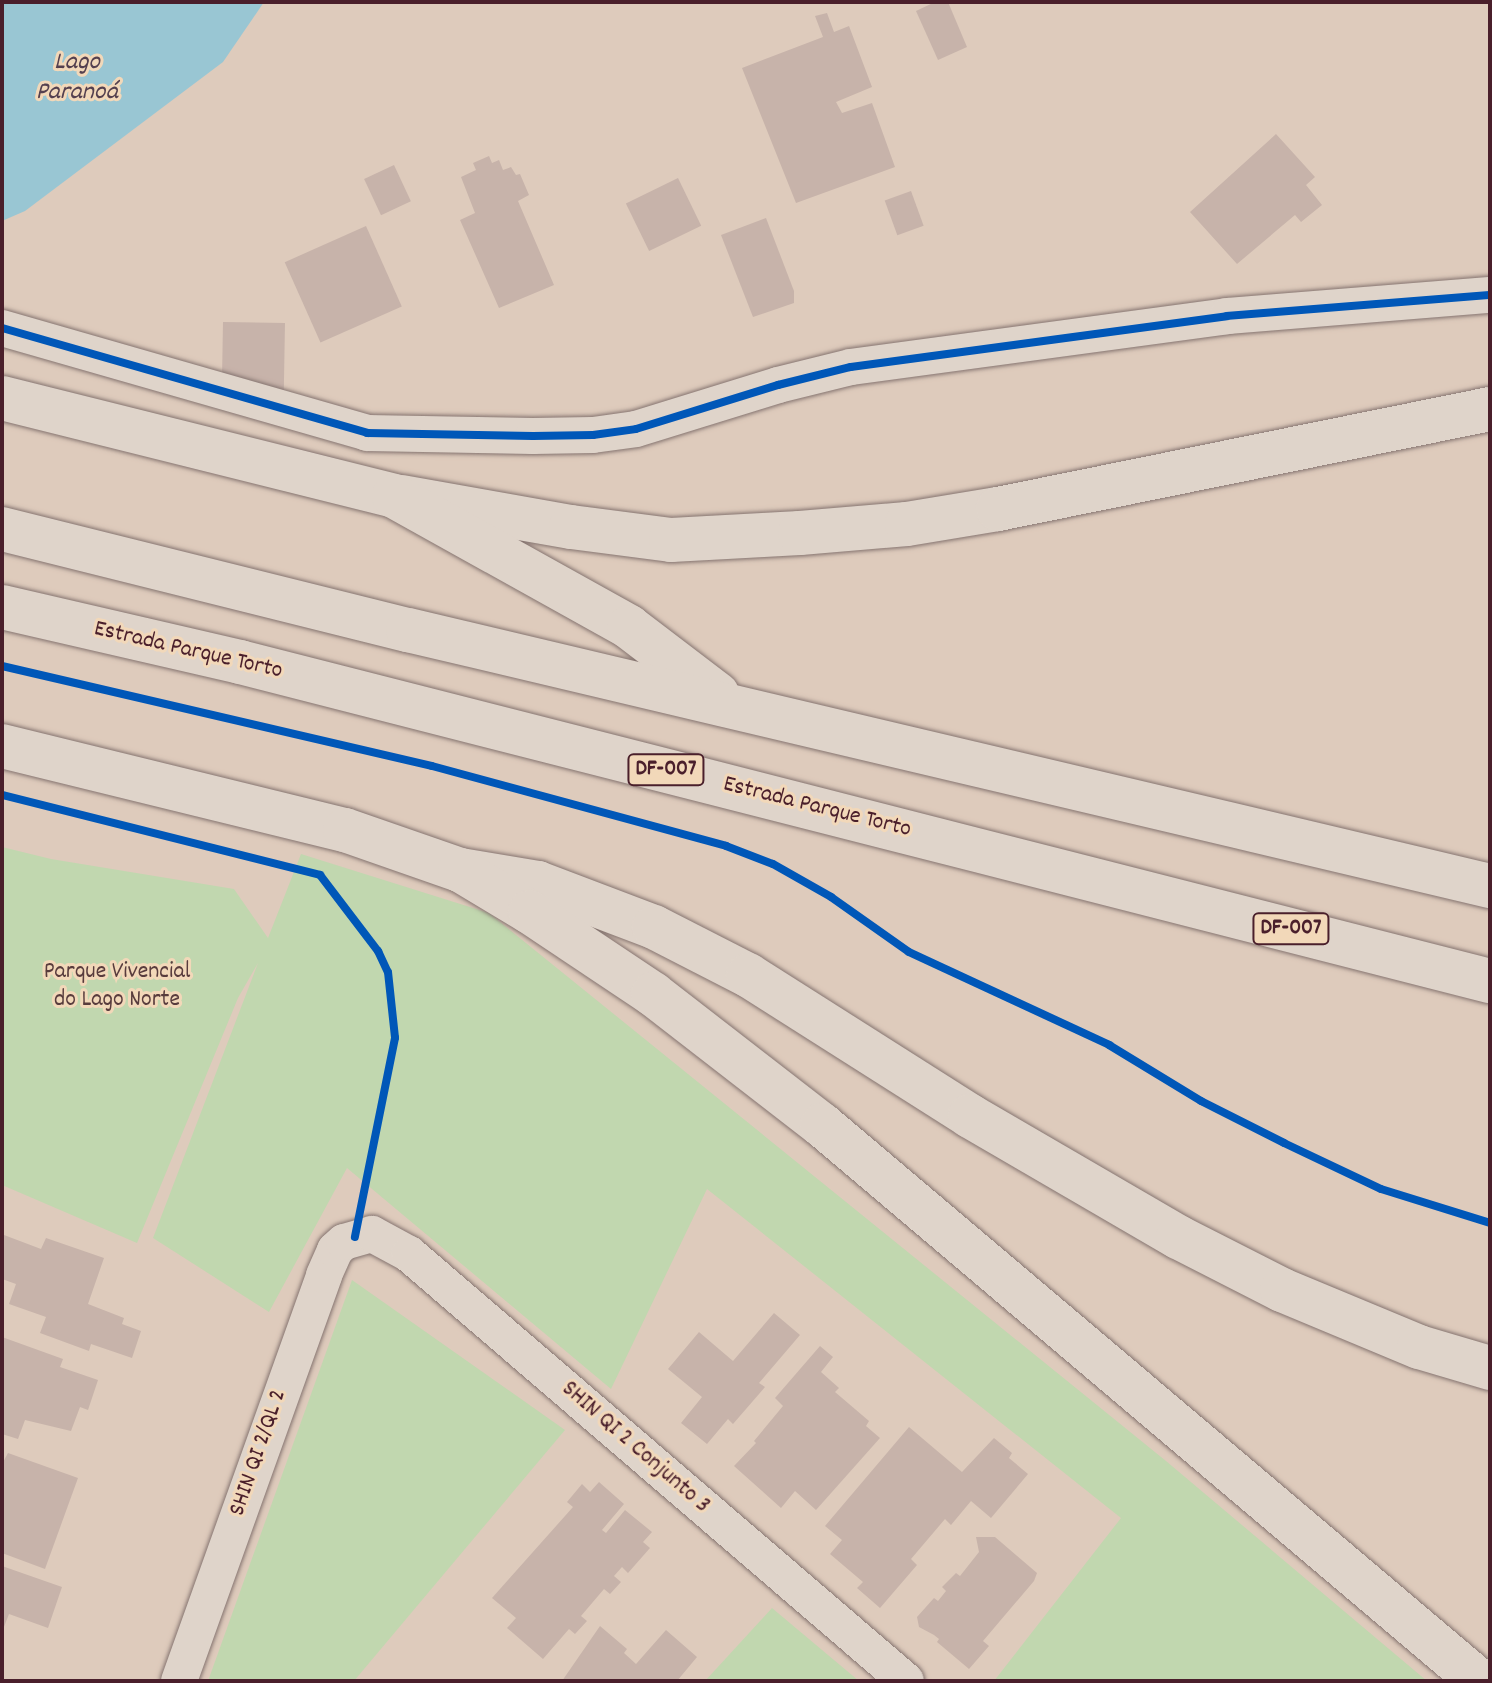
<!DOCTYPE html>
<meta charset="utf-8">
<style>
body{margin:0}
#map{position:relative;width:1492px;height:1683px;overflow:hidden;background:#decbbc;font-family:Dekko,sans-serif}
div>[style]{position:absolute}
.green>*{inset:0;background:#c1d7af}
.water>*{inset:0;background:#99c6d3}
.building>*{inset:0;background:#c7b3aa;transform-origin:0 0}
.roads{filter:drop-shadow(0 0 2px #857470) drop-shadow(0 0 2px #857470)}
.minor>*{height:36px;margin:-18px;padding:0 18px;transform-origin:18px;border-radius:18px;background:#dfd4ca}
.major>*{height:44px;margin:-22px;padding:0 22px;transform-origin:22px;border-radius:22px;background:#dfd4ca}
.highway>*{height:44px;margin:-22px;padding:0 22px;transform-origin:22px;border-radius:22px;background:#dfd4ca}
.cycleway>*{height:8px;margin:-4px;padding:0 4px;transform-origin:4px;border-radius:4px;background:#0057b8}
span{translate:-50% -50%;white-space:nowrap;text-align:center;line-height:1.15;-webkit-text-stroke:6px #f2d8b9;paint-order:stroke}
.shield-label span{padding:2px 6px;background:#f2d8b9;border:2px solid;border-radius:6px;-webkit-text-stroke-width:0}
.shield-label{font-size:22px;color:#4a1f2b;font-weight:700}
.street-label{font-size:24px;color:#4a1f2b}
.park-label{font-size:24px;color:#583c3d}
.water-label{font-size:26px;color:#54404f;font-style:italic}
.frame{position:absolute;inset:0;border:4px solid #4a1f2b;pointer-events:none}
</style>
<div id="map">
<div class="green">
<div style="clip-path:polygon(2px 847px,51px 859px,234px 889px,268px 938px,301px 854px,489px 913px,1166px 1461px,1427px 1681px,994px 1681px,1121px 1518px,707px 1189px,611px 1389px,347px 1168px,269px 1312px,153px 1238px,258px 963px,238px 998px,137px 1243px,2px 1185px)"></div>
<div style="clip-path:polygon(352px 1280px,565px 1430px,354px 1681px,208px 1681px)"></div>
<div style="clip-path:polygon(772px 1608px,859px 1681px,705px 1681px)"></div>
</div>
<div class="water">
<div style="clip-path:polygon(2px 2px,264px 2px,223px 62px,25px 211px,2px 221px)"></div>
</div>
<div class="building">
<div style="clip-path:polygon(935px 2px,948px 2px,967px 47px,938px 60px,916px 11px)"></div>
<div style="clip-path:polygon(827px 13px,834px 32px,849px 26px,872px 87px,836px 102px,842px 113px,872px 103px,895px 167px,796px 203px,742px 68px,823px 37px,815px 16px)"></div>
<div style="clip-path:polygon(1276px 134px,1315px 177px,1306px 185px,1322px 205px,1301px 222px,1295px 215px,1237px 264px,1190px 212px)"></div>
<div style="clip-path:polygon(489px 156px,492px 163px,499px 160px,503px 170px,511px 167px,516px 175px,520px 174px,529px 195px,518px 201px,554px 285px,499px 308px,460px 220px,475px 213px,461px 177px,476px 170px,473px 163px)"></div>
<div style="left:394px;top:165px;width:40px;height:33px;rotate:65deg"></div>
<div style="left:678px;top:178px;width:53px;height:58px;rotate:64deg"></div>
<div style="left:911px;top:191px;width:37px;height:28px;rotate:70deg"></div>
<div style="clip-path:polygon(766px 218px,794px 291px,794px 303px,753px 317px,721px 235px)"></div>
<div style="left:366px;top:226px;width:88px;height:89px;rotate:66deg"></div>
<div style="left:223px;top:322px;width:62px;height:78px;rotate:1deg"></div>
<div style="clip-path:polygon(4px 1235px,41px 1249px,46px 1238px,104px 1258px,88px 1304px,124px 1318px,122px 1324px,141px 1331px,132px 1358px,91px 1344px,89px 1351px,40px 1333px,46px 1317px,9px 1304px,16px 1284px,2px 1279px)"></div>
<div style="clip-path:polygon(774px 1313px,800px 1335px,759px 1383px,765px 1387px,733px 1424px,728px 1419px,707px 1444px,681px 1423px,702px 1397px,668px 1369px,699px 1332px,733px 1361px)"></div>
<div style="clip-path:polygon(2px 1337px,63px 1359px,60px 1367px,98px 1380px,88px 1410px,80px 1407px,71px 1431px,25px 1420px,18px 1439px,2px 1434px)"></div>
<div style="clip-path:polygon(820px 1346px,833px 1357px,821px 1372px,839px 1388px,835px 1392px,869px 1421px,866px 1426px,880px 1438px,816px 1510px,795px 1491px,781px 1508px,734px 1466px,756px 1443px,754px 1441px,783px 1406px,775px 1398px)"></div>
<div style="clip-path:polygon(909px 1427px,962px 1472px,994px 1438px,1012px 1453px,1009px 1458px,1028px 1474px,991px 1518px,971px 1501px,951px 1525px,945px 1519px,911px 1559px,917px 1565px,880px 1608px,857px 1588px,863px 1582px,830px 1554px,842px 1540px,825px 1526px)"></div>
<div style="clip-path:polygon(8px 1453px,78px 1478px,45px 1569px,2px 1553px,2px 1464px)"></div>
<div style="clip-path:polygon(599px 1482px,624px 1504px,602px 1530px,606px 1533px,625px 1510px,652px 1532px,643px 1542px,650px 1548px,628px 1573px,622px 1567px,614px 1576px,621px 1582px,610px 1594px,604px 1589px,581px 1616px,587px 1621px,575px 1634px,569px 1629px,543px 1659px,507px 1628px,516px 1618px,492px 1598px,573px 1507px,567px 1502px,582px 1484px,590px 1492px)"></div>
<div style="clip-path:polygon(976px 1537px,995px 1537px,1037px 1573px,1034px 1581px,983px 1641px,989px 1646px,969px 1669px,937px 1642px,939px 1639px,934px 1635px,919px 1627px,917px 1617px,934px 1598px,938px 1601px,946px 1591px,942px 1587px,956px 1573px,960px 1576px,979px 1552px)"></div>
<div style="clip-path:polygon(2px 1566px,62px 1587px,48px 1628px,9px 1614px,2px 1632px)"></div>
<div style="clip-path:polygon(600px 1626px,627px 1649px,624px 1653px,636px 1664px,666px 1630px,697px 1657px,677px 1681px,562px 1681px)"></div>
</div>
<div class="roads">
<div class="minor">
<div style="left:2px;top:328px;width:380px;rotate:16deg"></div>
<div style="left:367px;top:433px;width:166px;rotate:1deg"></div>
<div style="left:533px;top:436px;width:60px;rotate:-1deg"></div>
<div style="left:593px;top:435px;width:43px;rotate:-7.9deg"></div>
<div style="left:636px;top:429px;width:149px;rotate:-17.2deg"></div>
<div style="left:778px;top:385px;width:75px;rotate:-13.9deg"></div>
<div style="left:851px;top:367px;width:379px;rotate:-7.7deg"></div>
<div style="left:1227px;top:316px;width:264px;rotate:-4.6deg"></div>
<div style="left:179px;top:1681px;width:431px;rotate:-70.3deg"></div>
<div style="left:324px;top:1275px;width:27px;rotate:-66deg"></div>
<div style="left:335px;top:1250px;width:12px;rotate:-42deg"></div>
<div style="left:344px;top:1242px;width:29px;rotate:-16deg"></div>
<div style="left:372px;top:1234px;width:42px;rotate:28.4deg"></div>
<div style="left:409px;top:1254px;width:655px;rotate:40.67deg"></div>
</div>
<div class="major">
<div style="left:401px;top:497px;width:173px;rotate:10deg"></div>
<div style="left:571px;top:527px;width:101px;rotate:7.4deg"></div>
<div style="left:671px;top:540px;width:129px;rotate:-3.1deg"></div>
<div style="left:800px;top:533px;width:107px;rotate:-4.8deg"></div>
<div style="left:907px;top:524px;width:92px;rotate:-9.4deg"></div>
<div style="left:998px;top:509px;width:502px;rotate:-11.49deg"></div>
<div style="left:460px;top:870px;width:79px;rotate:9.5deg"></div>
<div style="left:538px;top:883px;width:124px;rotate:20.8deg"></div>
<div style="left:654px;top:927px;width:106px;rotate:27.1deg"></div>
<div style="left:748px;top:975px;width:263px;rotate:32.4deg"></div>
<div style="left:970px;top:1116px;width:241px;rotate:30.2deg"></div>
<div style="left:1178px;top:1237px;width:117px;rotate:27deg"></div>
<div style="left:1282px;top:1290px;width:148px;rotate:22.6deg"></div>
<div style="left:1419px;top:1347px;width:74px;rotate:16.5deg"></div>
</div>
<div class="highway">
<div style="left:2px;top:398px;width:404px;rotate:14deg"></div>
<div style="left:394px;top:496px;width:269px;rotate:29.1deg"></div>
<div style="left:629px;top:627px;width:111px;rotate:37.3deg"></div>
<div style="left:2px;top:529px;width:418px;rotate:14deg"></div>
<div style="left:408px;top:630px;width:1112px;rotate:13.31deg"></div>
<div style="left:2px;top:607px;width:244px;rotate:13deg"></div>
<div style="left:240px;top:662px;width:1290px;rotate:14.32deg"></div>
<div style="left:2px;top:746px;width:353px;rotate:13.8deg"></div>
<div style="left:345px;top:830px;width:122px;rotate:19.2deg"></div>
<div style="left:460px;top:870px;width:82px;rotate:31deg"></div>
<div style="left:530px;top:912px;width:148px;rotate:33.7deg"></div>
<div style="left:653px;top:994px;width:214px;rotate:37.8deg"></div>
<div style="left:822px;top:1125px;width:861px;rotate:40.24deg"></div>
</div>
</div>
<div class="cycleway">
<div style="left:2px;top:328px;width:380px;rotate:16deg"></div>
<div style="left:367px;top:433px;width:166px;rotate:1deg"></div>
<div style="left:533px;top:436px;width:60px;rotate:-1deg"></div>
<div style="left:593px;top:435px;width:43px;rotate:-7.9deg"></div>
<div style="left:636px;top:429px;width:149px;rotate:-17.2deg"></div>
<div style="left:778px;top:385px;width:75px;rotate:-13.9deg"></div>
<div style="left:851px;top:367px;width:379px;rotate:-7.7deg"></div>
<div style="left:1227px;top:316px;width:264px;rotate:-4.6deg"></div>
<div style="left:2px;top:666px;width:441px;rotate:13.1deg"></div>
<div style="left:432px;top:766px;width:305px;rotate:15.2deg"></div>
<div style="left:726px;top:846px;width:50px;rotate:21deg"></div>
<div style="left:773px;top:864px;width:67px;rotate:29.6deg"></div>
<div style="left:831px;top:897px;width:95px;rotate:35.2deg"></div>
<div style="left:909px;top:952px;width:221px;rotate:24.9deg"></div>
<div style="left:1109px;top:1045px;width:108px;rotate:31.3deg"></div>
<div style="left:1201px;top:1101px;width:93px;rotate:26.8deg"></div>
<div style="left:1284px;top:1143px;width:107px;rotate:25.4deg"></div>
<div style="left:1381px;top:1189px;width:114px;rotate:17.3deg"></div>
<div style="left:2px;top:795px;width:328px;rotate:14.1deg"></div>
<div style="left:320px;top:875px;width:96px;rotate:52.7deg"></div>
<div style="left:378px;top:951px;width:23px;rotate:65deg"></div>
<div style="left:388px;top:972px;width:66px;rotate:83.9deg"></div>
<div style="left:395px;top:1038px;width:203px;rotate:101.4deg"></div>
</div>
<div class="shield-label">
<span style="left:666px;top:770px">DF-007</span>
<span style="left:1291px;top:929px">DF-007</span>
</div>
<div class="street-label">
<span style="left:188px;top:651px;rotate:13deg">Estrada Parque Torto</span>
<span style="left:817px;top:808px;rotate:14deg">Estrada Parque Torto</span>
<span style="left:635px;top:1448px;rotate:41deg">SHIN QI 2 Conjunto 3</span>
<span style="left:259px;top:1453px;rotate:-71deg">SHIN QI 2/QL 2</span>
</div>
<div class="park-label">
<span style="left:117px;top:987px">Parque Vivencial<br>do Lago Norte</span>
</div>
<div class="water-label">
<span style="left:77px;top:78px">Lago<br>Paranoá</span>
</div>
<div class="frame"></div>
</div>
